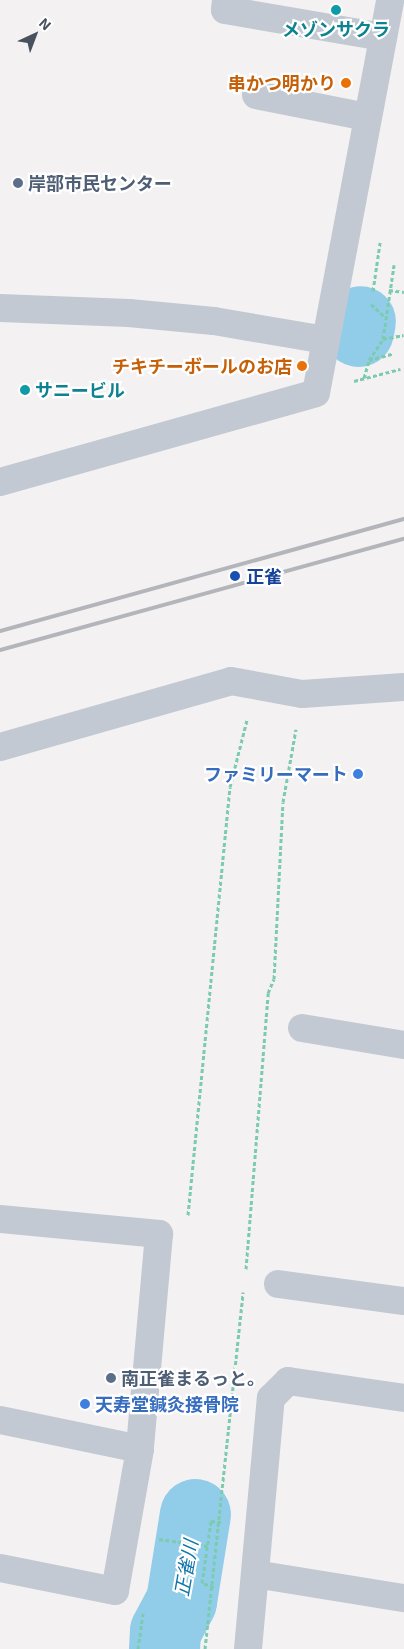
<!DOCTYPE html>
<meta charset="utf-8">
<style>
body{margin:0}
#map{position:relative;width:404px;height:1649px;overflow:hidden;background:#f3f1f1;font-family:"Exo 2","Noto Sans JP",sans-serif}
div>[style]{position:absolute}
.river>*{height:71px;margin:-35.5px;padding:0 35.5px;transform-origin:35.5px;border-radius:35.5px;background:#91cce9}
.path>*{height:3px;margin-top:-1.5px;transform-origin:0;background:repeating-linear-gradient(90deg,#7bcbae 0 4px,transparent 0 6.5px)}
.minor>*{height:28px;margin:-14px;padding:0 14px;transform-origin:14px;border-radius:14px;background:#c2c9d2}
.rail>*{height:4px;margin:-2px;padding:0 2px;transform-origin:2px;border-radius:2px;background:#b3b5bb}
.dots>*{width:14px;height:14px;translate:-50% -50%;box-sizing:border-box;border:2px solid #fff;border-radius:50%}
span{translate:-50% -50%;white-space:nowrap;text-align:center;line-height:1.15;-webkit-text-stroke:4.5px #fff;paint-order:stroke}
.culture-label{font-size:18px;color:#0d838f;font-weight:700}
.left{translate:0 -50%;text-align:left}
.food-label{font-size:18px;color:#c56008;font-weight:700}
.right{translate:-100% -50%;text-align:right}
.service-label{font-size:18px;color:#4e5e75;font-weight:700}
.transit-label{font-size:18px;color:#164399;font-weight:700}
.shop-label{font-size:18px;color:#366cbe;font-weight:700}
.water-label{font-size:19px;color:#1276a9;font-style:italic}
.north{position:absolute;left:10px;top:10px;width:50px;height:50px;-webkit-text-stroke:4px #fff;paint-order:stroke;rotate:43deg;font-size:14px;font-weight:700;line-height:20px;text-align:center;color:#49515e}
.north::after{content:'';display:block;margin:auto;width:18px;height:22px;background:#49515e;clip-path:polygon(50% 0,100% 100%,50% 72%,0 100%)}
</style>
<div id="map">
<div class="river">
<div style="left:358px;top:331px;width:10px;rotate:-79deg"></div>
<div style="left:164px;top:1649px;width:18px;rotate:-87deg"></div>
<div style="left:165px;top:1631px;width:34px;rotate:-62deg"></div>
<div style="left:181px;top:1601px;width:88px;rotate:-80.9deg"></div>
</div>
<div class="path">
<div style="left:389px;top:290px;width:15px;rotate:8deg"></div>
<div style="left:373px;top:291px;width:49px;rotate:-81.7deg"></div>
<div style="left:371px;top:304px;width:21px;rotate:43deg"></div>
<div style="left:383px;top:339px;width:21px;rotate:-11deg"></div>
<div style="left:369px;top:360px;width:24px;rotate:-15deg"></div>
<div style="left:364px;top:378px;width:19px;rotate:-74deg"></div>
<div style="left:369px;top:360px;width:25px;rotate:-56deg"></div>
<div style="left:383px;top:339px;width:75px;rotate:-81.5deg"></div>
<div style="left:354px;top:381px;width:48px;rotate:-14.6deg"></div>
<div style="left:188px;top:1215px;width:430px;rotate:-84.4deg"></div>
<div style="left:230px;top:787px;width:69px;rotate:-75.8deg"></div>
<div style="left:246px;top:1269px;width:277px;rotate:-85.4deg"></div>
<div style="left:268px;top:993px;width:15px;rotate:-67deg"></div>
<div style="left:274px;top:979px;width:177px;rotate:-87.1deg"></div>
<div style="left:283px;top:802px;width:74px;rotate:-79.9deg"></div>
<div style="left:159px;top:1539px;width:49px;rotate:8.3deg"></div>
<div style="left:214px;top:1587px;width:13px;rotate:-162deg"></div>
<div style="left:202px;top:1583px;width:63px;rotate:-81.7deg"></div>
<div style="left:211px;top:1521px;width:10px;rotate:6deg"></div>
<div style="left:138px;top:1649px;width:36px;rotate:-82deg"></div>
<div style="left:205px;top:1649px;width:359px;rotate:-83.9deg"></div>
</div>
<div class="minor">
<div style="left:226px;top:0;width:10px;rotate:96deg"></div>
<div style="left:225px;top:10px;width:160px;rotate:9.7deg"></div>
<div style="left:256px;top:95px;width:113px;rotate:11.2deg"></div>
<div style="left:0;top:308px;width:129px;rotate:2.2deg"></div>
<div style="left:129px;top:313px;width:85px;rotate:5.4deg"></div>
<div style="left:214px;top:321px;width:113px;rotate:9.7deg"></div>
<div style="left:0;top:482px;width:328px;rotate:-15.7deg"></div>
<div style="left:316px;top:393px;width:400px;rotate:-79.3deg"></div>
<div style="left:0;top:747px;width:240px;rotate:-15.9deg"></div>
<div style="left:231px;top:681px;width:72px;rotate:10.4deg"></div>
<div style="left:302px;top:694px;width:102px;rotate:-3.9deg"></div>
<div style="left:302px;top:1028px;width:103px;rotate:9.5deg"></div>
<div style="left:0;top:1219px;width:160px;rotate:5.4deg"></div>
<div style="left:159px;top:1234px;width:216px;rotate:95.1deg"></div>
<div style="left:140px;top:1449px;width:144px;rotate:100deg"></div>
<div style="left:115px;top:1591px;width:117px;rotate:-168.7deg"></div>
<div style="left:278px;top:1284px;width:127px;rotate:7.7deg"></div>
<div style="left:0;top:1420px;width:143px;rotate:11.7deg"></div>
<div style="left:255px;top:1574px;width:151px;rotate:9.2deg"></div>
<div style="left:248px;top:1649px;width:252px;rotate:-84.8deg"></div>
<div style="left:271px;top:1398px;width:24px;rotate:-45deg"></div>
<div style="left:288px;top:1381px;width:117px;rotate:8.3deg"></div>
</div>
<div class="rail">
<div style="left:0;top:631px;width:419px;rotate:-15.5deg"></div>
<div style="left:0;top:650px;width:419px;rotate:-15.4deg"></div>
</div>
<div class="dots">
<div style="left:336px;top:10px;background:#0f9aa8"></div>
<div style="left:346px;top:83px;background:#e8710a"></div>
<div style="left:18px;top:183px;background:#5c6f8a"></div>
<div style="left:302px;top:366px;background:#e8710a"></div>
<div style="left:25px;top:390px;background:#0f9aa8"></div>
<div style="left:235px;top:576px;background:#1a4fb4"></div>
<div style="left:358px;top:774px;background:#3f7fe0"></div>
<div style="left:111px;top:1378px;background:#5c6f8a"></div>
<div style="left:85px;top:1404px;background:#3f7fe0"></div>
</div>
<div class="culture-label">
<span style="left:336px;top:29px">メゾンサクラ</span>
<span class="left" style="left:35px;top:390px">サニービル</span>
</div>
<div class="food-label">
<span class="right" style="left:336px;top:83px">串かつ明かり</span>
<span class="right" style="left:292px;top:366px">チキチーボールのお店</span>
</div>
<div class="service-label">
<span class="left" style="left:28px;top:183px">岸部市民センター</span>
<span class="left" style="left:121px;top:1378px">南正雀まるっと。</span>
</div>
<div class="transit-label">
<span class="left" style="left:246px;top:576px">正雀</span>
</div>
<div class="shop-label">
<span class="right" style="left:348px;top:774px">ファミリーマート</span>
<span class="left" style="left:95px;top:1404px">天寿堂鍼灸接骨院</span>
</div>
<div class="water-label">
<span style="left:186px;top:1568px;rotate:-80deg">正雀川</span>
</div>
<div class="north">N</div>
</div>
